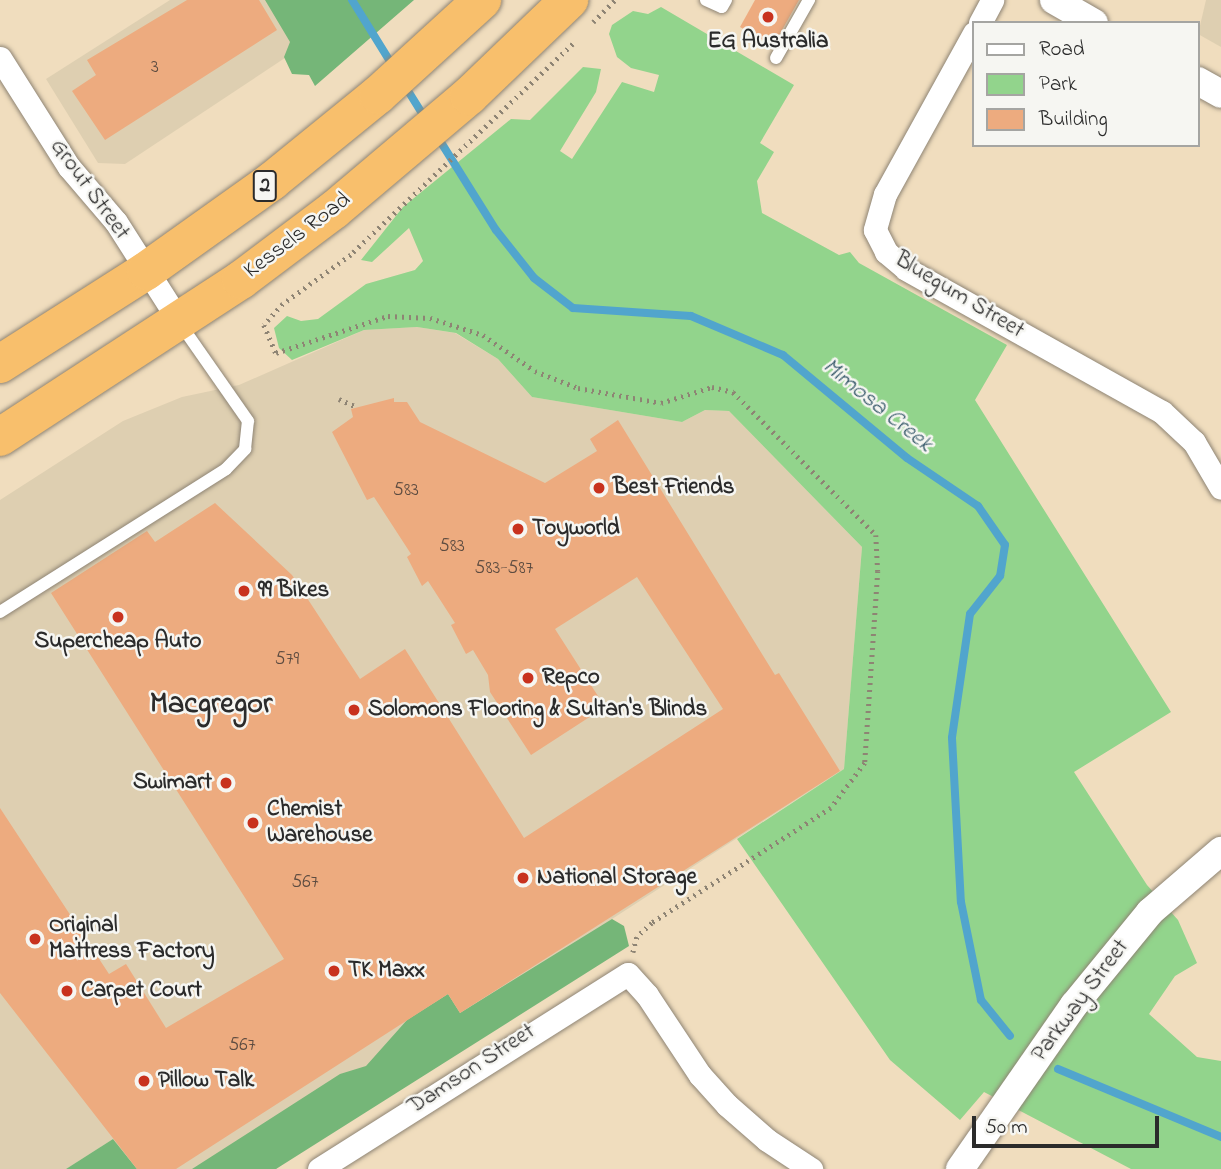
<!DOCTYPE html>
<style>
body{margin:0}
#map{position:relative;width:1221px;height:1169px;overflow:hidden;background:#f0ddbe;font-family:"Indie Flower",sans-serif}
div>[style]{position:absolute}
.built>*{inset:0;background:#decfb1}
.green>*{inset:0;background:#92d48c}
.forest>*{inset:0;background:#75b678}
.stream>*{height:8px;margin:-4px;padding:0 4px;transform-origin:4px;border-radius:4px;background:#51a5cd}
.building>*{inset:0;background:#edab7f}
.path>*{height:4.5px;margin-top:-2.25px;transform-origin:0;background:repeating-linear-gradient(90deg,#8e8474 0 2px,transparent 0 7px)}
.roads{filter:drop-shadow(0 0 2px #8e8474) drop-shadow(0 0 2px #8e8474)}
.service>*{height:12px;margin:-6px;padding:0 6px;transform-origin:6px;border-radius:6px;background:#fff}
.minor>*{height:23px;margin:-11.5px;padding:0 11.5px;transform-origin:11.5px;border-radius:11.5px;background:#fff}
.tertiary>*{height:28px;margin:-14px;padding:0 14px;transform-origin:14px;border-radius:14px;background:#fff}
.trunk>*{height:38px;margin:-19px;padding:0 19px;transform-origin:19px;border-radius:19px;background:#f8bf6c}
.dots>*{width:19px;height:19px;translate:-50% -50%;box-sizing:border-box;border:4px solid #f6f6f2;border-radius:50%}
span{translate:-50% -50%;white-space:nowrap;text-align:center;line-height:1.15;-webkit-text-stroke:5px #f6f6f2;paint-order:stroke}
.number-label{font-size:19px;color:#5c4b40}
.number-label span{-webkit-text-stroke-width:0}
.shield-label span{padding:2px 5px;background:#f6f6f2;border:2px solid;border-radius:5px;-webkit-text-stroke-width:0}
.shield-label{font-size:21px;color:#2b2b2b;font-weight:700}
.poi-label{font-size:23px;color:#2b2b2b;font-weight:700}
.left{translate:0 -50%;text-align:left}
.right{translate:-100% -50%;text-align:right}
.street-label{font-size:23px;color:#2b2b2b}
.water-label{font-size:24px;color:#3a5c6c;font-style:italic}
.district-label{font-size:30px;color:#2b2b2b;font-weight:700}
.legend{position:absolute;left:972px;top:21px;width:228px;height:126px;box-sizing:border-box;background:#f6f6f2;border:2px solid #a5a5a2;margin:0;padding:9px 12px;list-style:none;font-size:21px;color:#2b2b2b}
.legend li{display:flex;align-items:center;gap:14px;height:35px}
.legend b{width:35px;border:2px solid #a5a5a2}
.scale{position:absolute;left:972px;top:1116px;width:187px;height:32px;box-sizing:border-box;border:4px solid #2b2b2b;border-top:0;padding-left:9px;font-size:21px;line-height:24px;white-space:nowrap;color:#2b2b2b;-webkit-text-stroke:5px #f6f6f2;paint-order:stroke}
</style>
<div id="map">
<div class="built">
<div style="clip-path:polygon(170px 0,275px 0,303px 46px,125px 164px,98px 163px,46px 79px)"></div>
<div style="clip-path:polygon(1206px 0,1221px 0,1221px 47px,1198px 34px)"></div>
<div style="clip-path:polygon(417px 327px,455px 333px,498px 359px,532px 397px,682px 422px,705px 410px,729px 411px,862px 547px,844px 769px,612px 919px,276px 1169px,137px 1169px,113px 1139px,66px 1169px,0 1169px,0 500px,123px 421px,182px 397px,239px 385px,364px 330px)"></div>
</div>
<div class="green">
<div style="clip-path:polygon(661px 7px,794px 85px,760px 143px,774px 152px,757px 181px,762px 213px,839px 255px,850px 252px,859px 263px,1007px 345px,975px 400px,1171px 712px,1074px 772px,1147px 885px,1178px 920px,1197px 963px,1175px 976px,1149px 1014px,1197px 1057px,1221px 1061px,1221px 1169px,1131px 1169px,984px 1092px,960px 1120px,890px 1060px,737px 839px,844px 769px,862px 547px,729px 411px,705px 410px,682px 422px,532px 397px,498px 359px,456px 333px,417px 327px,364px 330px,292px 360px,279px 348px,274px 328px,287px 316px,301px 321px,318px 319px,366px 284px,415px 270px,423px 261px,409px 228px,372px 262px,361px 260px,403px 207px,511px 119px,530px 120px,583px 67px,601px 69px,596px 92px,560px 151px,572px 159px,622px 82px,654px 92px,659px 75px,631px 68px,617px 57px,609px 34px,612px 25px,633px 11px,648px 14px)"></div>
</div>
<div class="forest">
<div style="clip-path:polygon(265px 0,414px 0,315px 86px,309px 75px,292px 74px,284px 57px,290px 42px)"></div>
<div style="clip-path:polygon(612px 919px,624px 926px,629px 946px,276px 1169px,192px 1169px,340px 1074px,366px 1066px,407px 1020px,448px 994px,460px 1013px)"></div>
<div style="clip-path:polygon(113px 1139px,137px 1169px,66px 1169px)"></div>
</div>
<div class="stream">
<div style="left:352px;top:0;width:78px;rotate:58.2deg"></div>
<div style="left:405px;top:86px;width:39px;rotate:58deg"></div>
<div style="left:437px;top:136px;width:111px;rotate:57.9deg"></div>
<div style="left:496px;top:230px;width:61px;rotate:51.6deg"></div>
<div style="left:534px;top:278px;width:49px;rotate:37.6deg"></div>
<div style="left:573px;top:308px;width:118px;rotate:3.9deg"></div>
<div style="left:691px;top:316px;width:100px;rotate:23deg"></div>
<div style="left:783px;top:355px;width:161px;rotate:39.7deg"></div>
<div style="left:907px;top:458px;width:86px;rotate:34.1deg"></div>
<div style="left:978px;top:506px;width:47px;rotate:55.3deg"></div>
<div style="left:1005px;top:545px;width:31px;rotate:99deg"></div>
<div style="left:1000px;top:576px;width:48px;rotate:128.3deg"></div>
<div style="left:970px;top:614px;width:125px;rotate:98.3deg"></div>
<div style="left:952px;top:738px;width:164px;rotate:86.9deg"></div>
<div style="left:961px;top:902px;width:100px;rotate:78.5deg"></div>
<div style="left:981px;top:1000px;width:46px;rotate:51.1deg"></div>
<div style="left:1058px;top:1069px;width:177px;rotate:22.6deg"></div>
</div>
<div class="building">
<div style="clip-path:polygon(187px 0,259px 0,277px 30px,105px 140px,72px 91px,96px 75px,87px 60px)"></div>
<div style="clip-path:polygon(755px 0,799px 0,773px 46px,740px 27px)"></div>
<div style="clip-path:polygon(394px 398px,394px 402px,407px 402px,420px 422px,545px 483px,597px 451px,590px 439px,618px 420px,775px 675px,779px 673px,840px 771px,460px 1013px,448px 994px,176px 1169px,137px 1169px,0 993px,0 808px,109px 974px,126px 964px,166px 1028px,284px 959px,51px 593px,147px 531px,155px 542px,215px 503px,292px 575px,360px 679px,405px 649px,524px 838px,723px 709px,637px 577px,555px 629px,605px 707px,531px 755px,490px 692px,488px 675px,473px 650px,466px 654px,451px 625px,455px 623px,428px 581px,422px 586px,407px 557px,411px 554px,374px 497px,367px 500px,332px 432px,353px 417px,351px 409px)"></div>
</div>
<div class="path">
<div style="left:593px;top:22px;width:31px;rotate:-45deg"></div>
<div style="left:573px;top:44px;width:306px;rotate:136.5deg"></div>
<div style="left:351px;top:255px;width:84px;rotate:144.2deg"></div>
<div style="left:283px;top:304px;width:28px;rotate:132deg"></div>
<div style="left:264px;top:325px;width:30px;rotate:67deg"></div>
<div style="left:276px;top:353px;width:118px;rotate:-18.3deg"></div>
<div style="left:388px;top:316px;width:42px;rotate:2.7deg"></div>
<div style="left:430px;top:318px;width:56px;rotate:17.8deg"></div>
<div style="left:483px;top:335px;width:63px;rotate:34.7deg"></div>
<div style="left:535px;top:371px;width:46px;rotate:21.6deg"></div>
<div style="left:578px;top:388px;width:84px;rotate:10.2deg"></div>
<div style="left:661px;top:403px;width:53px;rotate:-17.4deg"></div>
<div style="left:712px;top:387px;width:22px;rotate:13deg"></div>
<div style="left:733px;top:392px;width:202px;rotate:45deg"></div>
<div style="left:876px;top:535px;width:36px;rotate:87deg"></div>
<div style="left:878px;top:571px;width:192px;rotate:93.9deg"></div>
<div style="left:865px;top:763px;width:56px;rotate:127.1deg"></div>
<div style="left:831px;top:808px;width:213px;rotate:147.3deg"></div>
<div style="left:652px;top:923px;width:21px;rotate:137deg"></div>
<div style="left:637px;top:937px;width:16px;rotate:104deg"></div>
<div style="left:339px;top:399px;width:20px;rotate:24deg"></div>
</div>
<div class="roads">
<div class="service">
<div style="left:706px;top:0;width:17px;rotate:24deg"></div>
<div style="left:722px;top:7px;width:8px;rotate:-60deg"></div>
<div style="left:776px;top:58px;width:67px;rotate:-60.4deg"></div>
<div style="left:0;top:612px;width:267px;rotate:-32.3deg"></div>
<div style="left:226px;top:469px;width:28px;rotate:-46deg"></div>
<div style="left:245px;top:449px;width:28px;rotate:-84deg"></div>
<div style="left:248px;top:421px;width:117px;rotate:-124.9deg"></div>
</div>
<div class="minor">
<div style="left:980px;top:23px;width:26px;rotate:-62deg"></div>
<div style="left:974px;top:33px;width:184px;rotate:118.9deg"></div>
<div style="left:885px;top:194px;width:37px;rotate:106deg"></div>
<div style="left:875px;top:230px;width:25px;rotate:63deg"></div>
<div style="left:886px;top:252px;width:26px;rotate:40deg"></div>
<div style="left:906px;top:269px;width:293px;rotate:29.2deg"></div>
<div style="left:1162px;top:412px;width:44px;rotate:43.2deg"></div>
<div style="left:1194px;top:442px;width:53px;rotate:59.6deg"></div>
<div style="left:0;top:58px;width:129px;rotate:57.7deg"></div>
<div style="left:69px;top:167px;width:72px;rotate:49.5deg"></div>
<div style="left:116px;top:222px;width:117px;rotate:57.5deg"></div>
<div style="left:319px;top:1169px;width:365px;rotate:-32.3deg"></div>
<div style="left:628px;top:974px;width:28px;rotate:48deg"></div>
<div style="left:647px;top:995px;width:96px;rotate:56.5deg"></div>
<div style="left:700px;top:1075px;width:40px;rotate:48deg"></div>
<div style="left:727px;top:1105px;width:53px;rotate:41.2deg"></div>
<div style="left:767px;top:1140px;width:53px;rotate:33.4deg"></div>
</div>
<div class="tertiary">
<div style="left:1054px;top:0;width:46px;rotate:29.9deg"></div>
<div style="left:1198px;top:81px;width:26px;rotate:29deg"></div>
<div style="left:960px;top:1169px;width:200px;rotate:-55.2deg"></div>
<div style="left:1074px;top:1005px;width:120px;rotate:-50.7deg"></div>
<div style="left:1150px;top:912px;width:94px;rotate:-40.7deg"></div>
</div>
<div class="trunk">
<div style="left:0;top:364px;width:173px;rotate:-32.5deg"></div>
<div style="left:146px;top:271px;width:155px;rotate:-35.5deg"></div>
<div style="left:272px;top:181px;width:136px;rotate:-39.1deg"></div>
<div style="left:378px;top:95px;width:141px;rotate:-42.4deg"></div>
<div style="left:0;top:437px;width:288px;rotate:-33.1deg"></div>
<div style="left:241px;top:280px;width:116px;rotate:-37deg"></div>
<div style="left:334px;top:210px;width:177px;rotate:-40.2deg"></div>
<div style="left:469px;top:96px;width:139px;rotate:-43.8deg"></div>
</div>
</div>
<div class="dots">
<div style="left:768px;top:17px;background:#c8321e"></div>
<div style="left:599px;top:488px;background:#c8321e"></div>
<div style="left:518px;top:529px;background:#c8321e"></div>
<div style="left:244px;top:591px;background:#c8321e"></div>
<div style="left:118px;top:617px;background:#c8321e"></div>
<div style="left:528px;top:678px;background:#c8321e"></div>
<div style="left:354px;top:710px;background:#c8321e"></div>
<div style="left:226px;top:783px;background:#c8321e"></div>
<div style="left:253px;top:823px;background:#c8321e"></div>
<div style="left:523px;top:878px;background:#c8321e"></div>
<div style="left:35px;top:939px;background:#c8321e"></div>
<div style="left:334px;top:971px;background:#c8321e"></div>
<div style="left:67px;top:991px;background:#c8321e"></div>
<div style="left:144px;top:1081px;background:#c8321e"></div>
</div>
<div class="number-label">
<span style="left:155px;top:68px">3</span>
<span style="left:406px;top:491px">583</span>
<span style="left:452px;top:547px">583</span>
<span style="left:504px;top:569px">583-587</span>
<span style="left:287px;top:660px">579</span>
<span style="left:305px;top:883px">567</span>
<span style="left:242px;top:1046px">567</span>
</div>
<div class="shield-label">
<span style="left:265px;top:186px">2</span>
</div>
<div class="poi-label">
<span style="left:768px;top:42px">EG Australia</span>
<span class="left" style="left:613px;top:488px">Best Friends</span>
<span class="left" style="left:532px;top:529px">Toyworld</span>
<span class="left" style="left:258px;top:591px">99 Bikes</span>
<span style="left:118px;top:642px">Supercheap Auto</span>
<span class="left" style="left:542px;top:678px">Repco</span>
<span class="left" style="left:368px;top:710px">Solomons Flooring &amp; Sultan's Blinds</span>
<span class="right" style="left:212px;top:783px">Swimart</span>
<span class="left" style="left:267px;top:823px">Chemist<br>Warehouse</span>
<span class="left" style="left:537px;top:878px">National Storage</span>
<span class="left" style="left:49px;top:939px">Original<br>Mattress Factory</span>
<span class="left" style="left:348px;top:971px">TK Maxx</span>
<span class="left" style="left:81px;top:991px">Carpet Court</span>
<span class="left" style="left:158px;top:1081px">Pillow Talk</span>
</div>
<div class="street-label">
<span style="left:89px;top:190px;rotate:54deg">Grout Street</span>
<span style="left:298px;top:236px;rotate:-37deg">Kessels Road</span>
<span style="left:959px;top:296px;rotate:31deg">Bluegum Street</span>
<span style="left:1081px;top:1001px;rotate:-53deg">Parkway Street</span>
<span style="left:472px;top:1070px;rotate:-33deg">Damson Street</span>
</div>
<div class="water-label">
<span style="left:877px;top:406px;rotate:39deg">Mimosa Creek</span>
</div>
<div class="district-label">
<span style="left:211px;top:705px">Macgregor</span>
</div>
<ul class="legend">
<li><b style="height:9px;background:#fff"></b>Road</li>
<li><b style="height:19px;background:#92d48c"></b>Park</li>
<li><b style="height:19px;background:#edab7f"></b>Building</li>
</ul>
<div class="scale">50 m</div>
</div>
